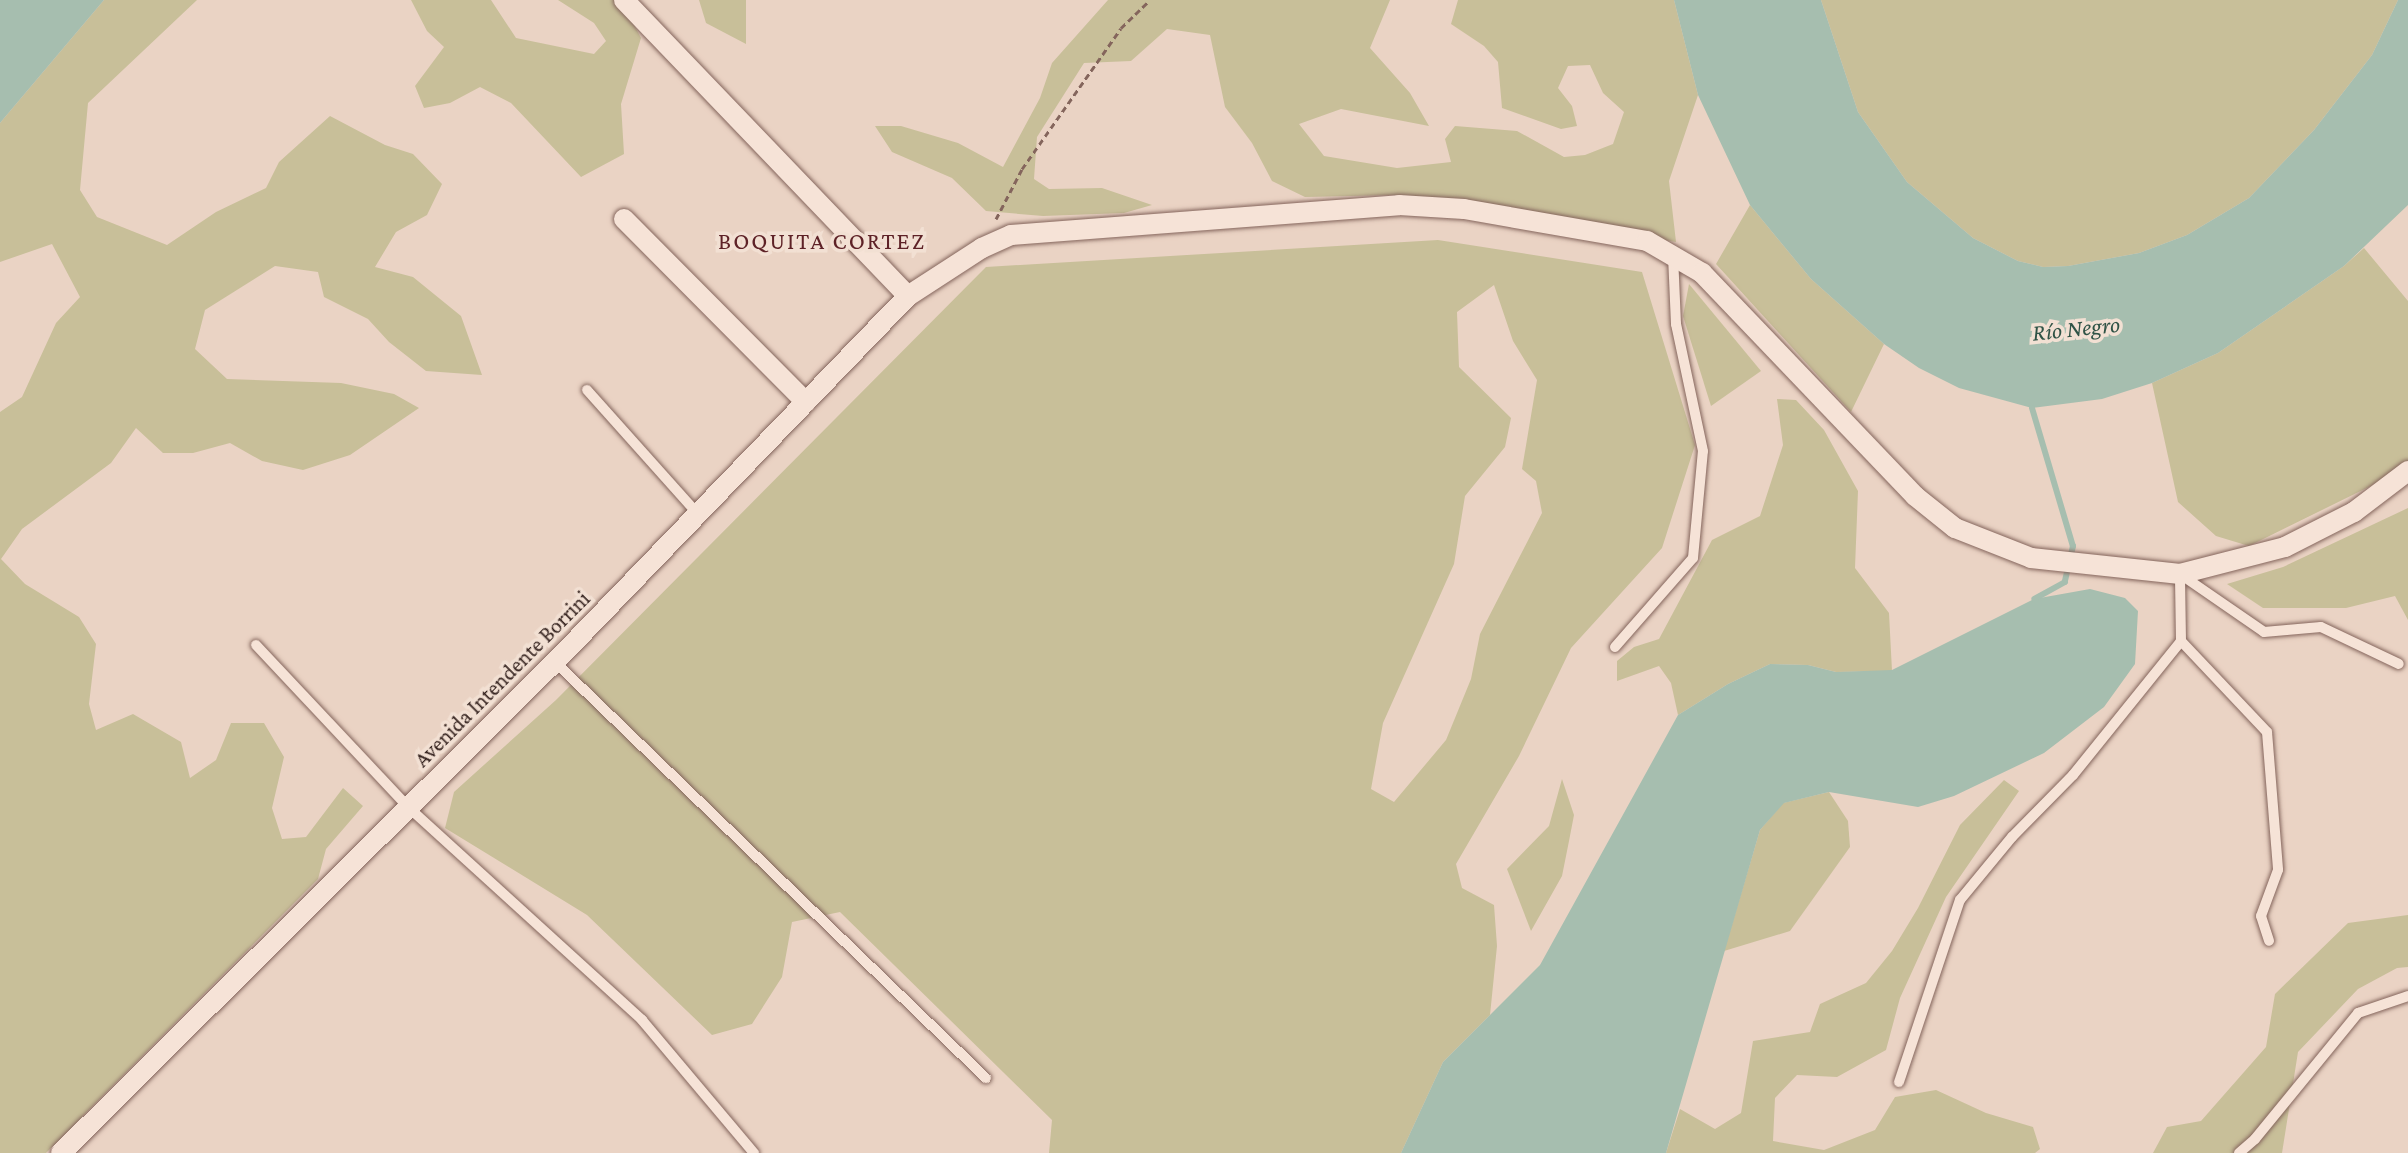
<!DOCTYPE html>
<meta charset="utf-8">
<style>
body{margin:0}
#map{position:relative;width:2408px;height:1153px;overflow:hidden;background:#ead3c4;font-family:"Crimson Pro",serif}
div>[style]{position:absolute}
.green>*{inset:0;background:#c8bf99}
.water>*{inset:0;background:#a6beaf}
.stream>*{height:6px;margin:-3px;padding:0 3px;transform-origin:3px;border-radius:3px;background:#a6beaf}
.path>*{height:3px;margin-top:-1.5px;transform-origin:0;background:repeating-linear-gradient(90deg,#84655c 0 6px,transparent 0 10px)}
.roads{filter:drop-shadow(0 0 2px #84655c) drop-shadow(0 0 2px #84655c)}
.lane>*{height:10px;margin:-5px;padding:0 5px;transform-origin:5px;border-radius:5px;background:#f6e3d7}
.street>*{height:20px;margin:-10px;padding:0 10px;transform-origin:10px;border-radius:10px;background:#f6e3d7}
span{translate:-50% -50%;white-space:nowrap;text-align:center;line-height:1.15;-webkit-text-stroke:7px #f2e0d3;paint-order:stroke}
.street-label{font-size:22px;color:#35231f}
.neighbourhood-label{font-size:24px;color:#5e2227;letter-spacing:2px}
.water-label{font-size:24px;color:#2f5346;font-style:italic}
</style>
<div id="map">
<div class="green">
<div style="clip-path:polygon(104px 0,197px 0,88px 103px,80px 190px,97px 217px,167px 245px,216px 212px,266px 188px,279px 162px,330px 116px,385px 145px,413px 154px,442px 184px,427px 215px,396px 232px,375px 267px,413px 277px,461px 316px,482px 375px,426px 371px,389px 342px,368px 319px,324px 297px,318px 272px,275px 266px,205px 310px,195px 349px,227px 379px,341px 383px,394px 394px,419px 408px,350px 455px,303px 470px,262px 461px,230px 443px,193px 453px,163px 453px,136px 428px,111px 463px,22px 529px,1px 559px,25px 584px,79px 617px,96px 644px,89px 704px,96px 730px,133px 714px,181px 742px,190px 778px,216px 760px,231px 723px,264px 723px,284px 757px,272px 808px,282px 839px,306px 837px,343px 788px,363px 806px,326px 849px,318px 879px,46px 1153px,0 1153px,0 412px,22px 397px,56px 323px,80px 297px,52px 244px,0 262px,0 123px)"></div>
<div style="clip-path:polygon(411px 0,491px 0,516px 38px,594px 54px,606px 41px,594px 23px,558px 0,621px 0,641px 38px,621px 104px,624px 154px,581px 177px,511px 103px,480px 87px,450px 103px,424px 108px,415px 86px,444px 47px,427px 31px)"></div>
<div style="clip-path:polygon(699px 0,746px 0,746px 44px,706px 23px)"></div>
<div style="clip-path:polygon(1108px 0,1390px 0,1370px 48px,1410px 93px,1429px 126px,1341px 109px,1299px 124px,1324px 156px,1397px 168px,1451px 162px,1445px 139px,1455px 126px,1517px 131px,1564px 157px,1585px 155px,1613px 144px,1624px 112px,1603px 93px,1590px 65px,1568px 66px,1558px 88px,1572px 106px,1577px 126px,1561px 129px,1502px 108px,1498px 62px,1484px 46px,1451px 24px,1458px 0,1674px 0,1698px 95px,1669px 181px,1676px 242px,1397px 195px,1305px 197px,1272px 181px,1252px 143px,1225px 107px,1210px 35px,1167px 29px,1131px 61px,1084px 63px,1037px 137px,1034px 179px,1049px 189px,1102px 188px,1152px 205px,1124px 213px,1043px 216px,986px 211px,952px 178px,892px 152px,875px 126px,901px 126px,958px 143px,1003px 167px,1040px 98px,1052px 63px)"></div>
<div style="clip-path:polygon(1821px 0,2398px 0,2372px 55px,2314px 130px,2249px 198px,2187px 235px,2139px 253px,2068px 266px,2043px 267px,2018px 261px,1973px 238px,1907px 182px,1858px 112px)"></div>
<div style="clip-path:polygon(1750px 205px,1811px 279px,1884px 344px,1851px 412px,1716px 264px)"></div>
<div style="clip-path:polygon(evenodd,1438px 240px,1642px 272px,1695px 445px,1662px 548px,1571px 648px,1519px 756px,1456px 864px,1462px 888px,1494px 905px,1497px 946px,1490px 1015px,1443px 1062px,1401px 1153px,1049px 1153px,1052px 1120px,840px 912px,792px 922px,782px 977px,752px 1024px,712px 1035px,587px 915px,445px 828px,454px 792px,556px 700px,986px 267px,1438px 240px,1494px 285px,1513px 341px,1537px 380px,1522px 469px,1536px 481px,1542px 513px,1480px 634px,1471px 679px,1446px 740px,1394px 802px,1371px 789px,1383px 723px,1454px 564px,1465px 496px,1505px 447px,1511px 418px,1459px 367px,1457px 312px,1494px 285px)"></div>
<div style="clip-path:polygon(2364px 248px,2408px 301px,2408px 461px,2389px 477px,2249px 546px,2216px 536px,2178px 502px,2152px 383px,2218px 353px,2344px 266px)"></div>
<div style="clip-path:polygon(1689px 284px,1761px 371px,1711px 406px,1683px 316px)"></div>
<div style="clip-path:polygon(1777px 399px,1796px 400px,1824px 430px,1858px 491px,1855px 568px,1889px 613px,1892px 671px,1836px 672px,1808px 665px,1770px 664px,1728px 684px,1678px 715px,1671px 683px,1659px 666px,1617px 681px,1617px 661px,1634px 647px,1659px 639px,1712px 540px,1760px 516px,1783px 445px)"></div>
<div style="clip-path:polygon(2408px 508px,2408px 620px,2395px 596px,2346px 608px,2263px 608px,2227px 584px,2283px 567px)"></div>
<div style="clip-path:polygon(1562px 779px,1574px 815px,1569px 841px,1562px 876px,1531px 931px,1507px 869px,1549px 826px)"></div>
<div style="clip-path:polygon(2004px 780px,2019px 791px,1946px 897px,1900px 998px,1886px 1050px,1837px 1077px,1797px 1075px,1775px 1098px,1773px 1141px,1824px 1150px,1875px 1130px,1895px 1097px,1936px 1090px,1986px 1113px,2033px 1127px,2040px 1149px,2035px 1153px,1666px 1153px,1680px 1109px,1715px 1129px,1741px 1113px,1753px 1041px,1810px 1032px,1820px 1004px,1866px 983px,1892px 951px,1918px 908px,1960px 825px)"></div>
<div style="clip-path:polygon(1829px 792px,1848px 821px,1850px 847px,1790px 931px,1724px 951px,1760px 830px,1783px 803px)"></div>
<div style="clip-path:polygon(2408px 915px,2408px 967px,2397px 968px,2358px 989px,2298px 1052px,2282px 1153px,2153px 1153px,2167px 1127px,2201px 1121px,2266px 1047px,2275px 994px,2348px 923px)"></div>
</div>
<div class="water">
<div style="clip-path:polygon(0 0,104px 0,0 123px)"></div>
<div style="clip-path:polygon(1674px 0,1821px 0,1858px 112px,1907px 182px,1973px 238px,2018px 261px,2043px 267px,2068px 266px,2139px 253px,2187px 235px,2249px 198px,2314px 130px,2372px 55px,2398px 0,2408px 0,2408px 205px,2344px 266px,2218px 353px,2152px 383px,2102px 399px,2032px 408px,1959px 388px,1919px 368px,1884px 344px,1811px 279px,1750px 205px,1698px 95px)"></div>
<div style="clip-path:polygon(2090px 589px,2125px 598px,2138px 611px,2135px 664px,2104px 707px,2044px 753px,1954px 796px,1918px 807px,1829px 792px,1784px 803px,1760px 830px,1666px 1153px,1401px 1153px,1443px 1062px,1540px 965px,1678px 715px,1728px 684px,1770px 664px,1808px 665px,1836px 672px,1892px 670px,2034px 599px)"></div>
</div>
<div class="stream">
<div style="left:2032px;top:408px;width:144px;rotate:73.5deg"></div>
<div style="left:2073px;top:546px;width:37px;rotate:103deg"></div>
<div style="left:2065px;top:582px;width:35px;rotate:151deg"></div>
</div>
<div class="path">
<div style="left:996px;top:219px;width:56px;rotate:-62.5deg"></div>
<div style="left:1022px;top:169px;width:172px;rotate:-54.9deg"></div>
<div style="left:1121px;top:28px;width:40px;rotate:-44deg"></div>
</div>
<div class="roads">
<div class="lane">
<div style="left:587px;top:390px;width:166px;rotate:48.2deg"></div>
<div style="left:2181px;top:641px;width:125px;rotate:46.6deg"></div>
<div style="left:2267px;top:732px;width:138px;rotate:85.4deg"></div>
<div style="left:2278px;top:870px;width:49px;rotate:110.3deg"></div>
<div style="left:2261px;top:916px;width:26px;rotate:72deg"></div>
<div style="left:256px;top:645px;width:221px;rotate:46.8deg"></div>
<div style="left:407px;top:806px;width:318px;rotate:42.3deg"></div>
<div style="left:642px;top:1020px;width:174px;rotate:49.9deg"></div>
<div style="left:1615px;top:647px;width:118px;rotate:-48.8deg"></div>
<div style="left:1693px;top:558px;width:107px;rotate:-84.7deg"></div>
<div style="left:1703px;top:451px;width:130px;rotate:-102deg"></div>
<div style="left:1676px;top:324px;width:68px;rotate:-92.5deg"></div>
<div style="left:555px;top:662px;width:599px;rotate:43.99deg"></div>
<div style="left:1899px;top:1082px;width:192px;rotate:-71.5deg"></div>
<div style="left:1960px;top:900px;width:82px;rotate:-50.5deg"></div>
<div style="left:2012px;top:837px;width:87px;rotate:-45.5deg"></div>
<div style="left:2073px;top:775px;width:172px;rotate:-51.1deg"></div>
<div style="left:2181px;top:641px;width:67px;rotate:-90.9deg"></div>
<div style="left:2180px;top:574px;width:102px;rotate:34.6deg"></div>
<div style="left:2264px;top:632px;width:57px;rotate:-5deg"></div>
<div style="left:2321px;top:627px;width:86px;rotate:25.4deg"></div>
<div style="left:2239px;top:1153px;width:21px;rotate:-41deg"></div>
<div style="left:2255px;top:1139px;width:163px;rotate:-50.7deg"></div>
<div style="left:2358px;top:1013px;width:53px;rotate:-18.8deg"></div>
</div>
<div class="street">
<div style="left:624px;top:0;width:410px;rotate:46.2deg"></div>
<div style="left:624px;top:219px;width:258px;rotate:45.2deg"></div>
<div style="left:61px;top:1153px;width:697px;rotate:-44.83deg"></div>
<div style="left:555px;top:662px;width:508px;rotate:-46.04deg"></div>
<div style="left:908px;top:296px;width:88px;rotate:-33deg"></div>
<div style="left:982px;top:248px;width:32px;rotate:-24deg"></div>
<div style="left:1011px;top:235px;width:389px;rotate:-4.4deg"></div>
<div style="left:1399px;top:205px;width:65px;rotate:3.5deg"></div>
<div style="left:1464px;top:209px;width:186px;rotate:9.9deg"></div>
<div style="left:1647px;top:241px;width:64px;rotate:30.2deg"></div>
<div style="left:1702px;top:273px;width:308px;rotate:46.3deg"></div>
<div style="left:1915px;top:496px;width:51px;rotate:38.7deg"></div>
<div style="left:1955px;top:528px;width:82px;rotate:21.5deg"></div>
<div style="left:2031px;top:558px;width:150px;rotate:6.1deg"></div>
<div style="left:2180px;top:574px;width:108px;rotate:-14.4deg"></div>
<div style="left:2285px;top:547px;width:77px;rotate:-26.9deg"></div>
<div style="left:2354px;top:512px;width:68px;rotate:-37.2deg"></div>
</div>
</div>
<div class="street-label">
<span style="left:502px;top:679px;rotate:-45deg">Avenida Intendente Borrini</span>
</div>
<div class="neighbourhood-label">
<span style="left:822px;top:241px">BOQUITA CORTEZ</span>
</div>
<div class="water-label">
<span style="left:2076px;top:328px;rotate:-6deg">Río Negro</span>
</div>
</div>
